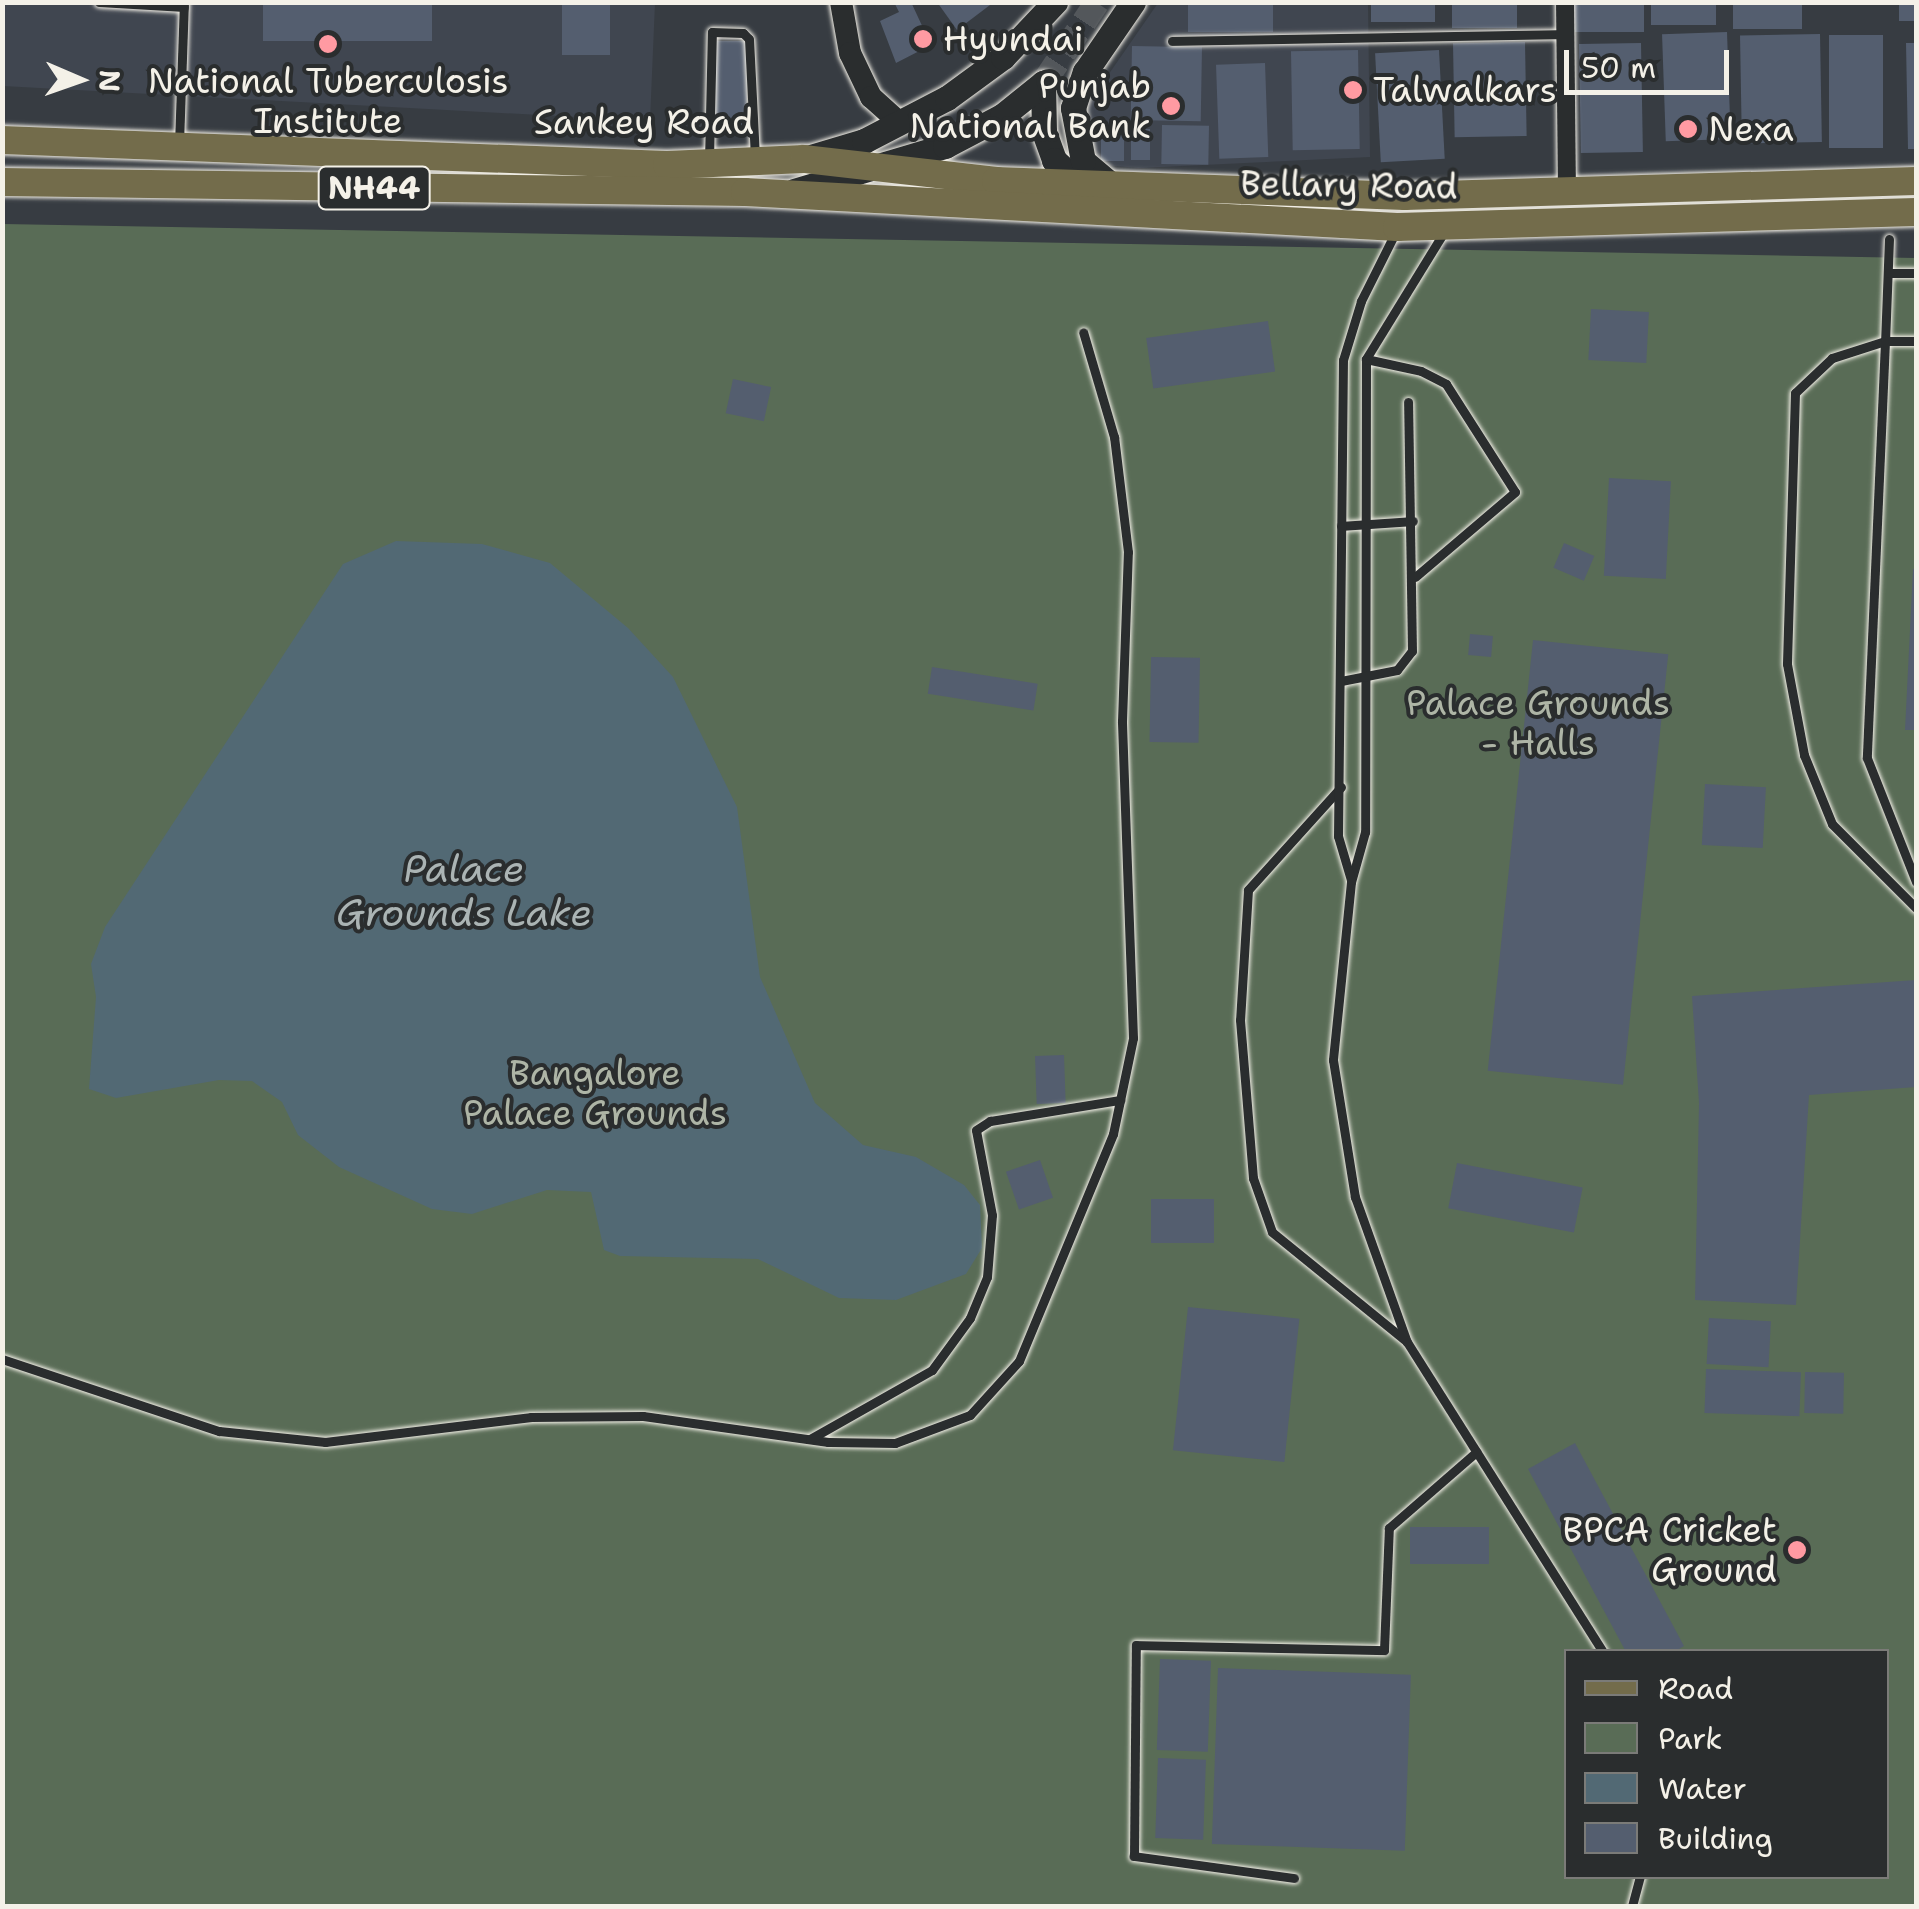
<!DOCTYPE html>
<style>
body{margin:0}
#map{position:relative;width:1919px;height:1909px;overflow:hidden;background:#373c42;font-family:"Shantell Sans",sans-serif}
div>[style]{position:absolute}
.built>*{inset:0;background:#404650}
.green>*{inset:0;background:#596c56}
.water>*{inset:0;background:#526974}
.building>*{inset:0;background:#545e6f;transform-origin:0 0}
.secondary-tunnel>*{height:25px;margin-top:-12.5px;transform-origin:0;background:repeating-linear-gradient(90deg,#53575b 0 25px,transparent 0 37px)}
.roads{filter:drop-shadow(0 0 2px #f4f1e8) drop-shadow(0 0 2px #f4f1e8)}
.service>*{height:9px;margin:-4.5px;padding:0 4.5px;transform-origin:4.5px;border-radius:4.5px;background:#2a2d2e}
.minor>*{height:18px;margin:-9px;padding:0 9px;transform-origin:9px;border-radius:9px;background:#2a2d2e}
.tertiary>*{height:22px;margin:-11px;padding:0 11px;transform-origin:11px;border-radius:11px;background:#2a2d2e}
.secondary>*{height:25px;margin:-12.5px;padding:0 12.5px;transform-origin:12.5px;border-radius:12.5px;background:#2a2d2e}
.primary>*{height:28px;margin:-14px;padding:0 14px;transform-origin:14px;border-radius:14px;background:#736c4b}
.dots>*{width:28px;height:28px;translate:-50% -50%;box-sizing:border-box;border:5px solid #2a2d2e;border-radius:50%}
span{translate:-50% -50%;white-space:nowrap;text-align:center;line-height:1.15;-webkit-text-stroke:8px #2a2d2e;paint-order:stroke}
.shield-label span{padding:2px 8px;background:#2a2d2e;border:2px solid;border-radius:8px;-webkit-text-stroke-width:0}
.shield-label{font-size:32px;color:#f4f1e8;font-weight:700}
.poi-label{font-size:35px;color:#f4f1e8}
.left{translate:0 -50%;text-align:left}
.right{translate:-100% -50%;text-align:right}
.street-label{font-size:35px;color:#f4f1e8}
.park-label{font-size:35px;color:#aeb5a6}
.water-label{font-size:38px;color:#abb4b4;font-style:italic}
.frame{position:absolute;inset:0;border:5px solid #f4f1e8;pointer-events:none}
.legend{position:absolute;left:1564px;top:1649px;width:325px;height:230px;box-sizing:border-box;background:#2a2d2e;border:2px solid #7b7b78;margin:0;padding:12px 18px;list-style:none;font-size:30px;color:#f4f1e8}
.legend li{display:flex;align-items:center;gap:20px;height:50px}
.legend b{width:50px;border:2px solid #7b7b78}
.north{position:absolute;left:30px;top:30px;width:100px;height:100px;-webkit-text-stroke:8px #2a2d2e;paint-order:stroke;rotate:92deg;font-size:28px;font-weight:700;line-height:40px;text-align:center;color:#f4f1e8}
.north::after{content:'';display:block;margin:auto;width:35px;height:45px;background:#f4f1e8;clip-path:polygon(50% 0,100% 100%,50% 72%,0 100%)}
.scale{position:absolute;left:1564px;top:50px;width:165px;height:45px;box-sizing:border-box;border:5px solid #f4f1e8;border-top:0;padding-left:12px;font-size:30px;line-height:35px;white-space:nowrap;color:#f4f1e8;-webkit-text-stroke:8px #2a2d2e;paint-order:stroke}
</style>
<div id="map">
<div class="built">
<div style="clip-path:polygon(2px 3px,655px 3px,650px 121px,3px 86px)"></div>
<div style="clip-path:polygon(1158px 3px,1368px 3px,1370px 157px,1139px 168px,1092px 164px,1088px 104px)"></div>
</div>
<div class="green">
<div style="clip-path:polygon(evenodd,3px 224px,1916px 258px,1916px 1906px,3px 1906px,3px 224px,1566px 1652px,1886px 1652px,1886px 1876px,1566px 1876px,1566px 1652px)"></div>
</div>
<div class="water">
<div style="clip-path:polygon(396px 541px,482px 544px,550px 563px,628px 628px,673px 677px,737px 807px,760px 977px,815px 1103px,863px 1145px,916px 1157px,964px 1185px,980px 1205px,982px 1248px,966px 1274px,896px 1300px,839px 1298px,758px 1259px,620px 1256px,604px 1250px,591px 1192px,547px 1190px,472px 1214px,432px 1209px,339px 1167px,298px 1135px,282px 1102px,252px 1081px,219px 1080px,116px 1098px,89px 1089px,96px 997px,91px 964px,105px 927px,343px 564px)"></div>
</div>
<div class="building">
<div style="left:263px;top:2px;width:169px;height:39px"></div>
<div style="left:562px;top:2px;width:48px;height:53px"></div>
<div style="clip-path:polygon(894px 2px,911px 2px,931px 45px,896px 63px,880px 21px,899px 12px)"></div>
<div style="clip-path:polygon(937px 2px,994px 2px,957px 30px)"></div>
<div style="left:1188px;top:2px;width:85px;height:30px"></div>
<div style="left:1371px;top:2px;width:64px;height:20px"></div>
<div style="left:1452px;top:2px;width:65px;height:26px"></div>
<div style="left:1573px;top:2px;width:71px;height:30px"></div>
<div style="left:1651px;top:2px;width:65px;height:23px"></div>
<div style="left:1733px;top:2px;width:69px;height:27px"></div>
<div style="left:1899px;top:2px;width:17px;height:19px"></div>
<div style="left:1727px;top:32px;width:107px;height:65px;rotate:88deg"></div>
<div style="left:1820px;top:34px;width:108px;height:80px;rotate:89deg"></div>
<div style="left:1829px;top:35px;width:54px;height:113px"></div>
<div style="left:715px;top:41px;width:32px;height:85px"></div>
<div style="left:1525px;top:42px;width:94px;height:72px;rotate:89deg"></div>
<div style="left:1641px;top:43px;width:109px;height:62px;rotate:89deg"></div>
<div style="clip-path:polygon(1906px 43px,1916px 43px,1916px 149px,1908px 149px)"></div>
<div style="left:1132px;top:46px;width:70px;height:74px;rotate:1deg"></div>
<div style="left:1358px;top:50px;width:99px;height:67px;rotate:89deg"></div>
<div style="left:1439px;top:50px;width:109px;height:64px;rotate:87deg"></div>
<div style="left:1265px;top:63px;width:94px;height:49px;rotate:88deg"></div>
<div style="left:1162px;top:125px;width:47px;height:39px;rotate:1deg"></div>
<div style="left:1101px;top:129px;width:23px;height:32px"></div>
<div style="left:1131px;top:129px;width:19px;height:31px"></div>
<div style="left:1591px;top:309px;width:58px;height:51px;rotate:3deg"></div>
<div style="left:1268px;top:321px;width:51px;height:123px;rotate:82deg"></div>
<div style="left:733px;top:379px;width:39px;height:35px;rotate:12deg"></div>
<div style="left:1609px;top:478px;width:62px;height:98px;rotate:3deg"></div>
<div style="left:1564px;top:543px;width:33px;height:27px;rotate:23deg"></div>
<div style="clip-path:polygon(1913px 569px,1916px 569px,1916px 730px,1905px 730px)"></div>
<div style="left:1470px;top:634px;width:23px;height:21px;rotate:5deg"></div>
<div style="left:1533px;top:640px;width:136px;height:433px;rotate:6deg"></div>
<div style="left:1151px;top:657px;width:49px;height:85px;rotate:1deg"></div>
<div style="left:932px;top:667px;width:107px;height:27px;rotate:9deg"></div>
<div style="left:1705px;top:784px;width:61px;height:61px;rotate:3deg"></div>
<div style="clip-path:polygon(1916px 980px,1916px 1087px,1809px 1095px,1796px 1305px,1695px 1300px,1699px 1103px,1692px 996px)"></div>
<div style="left:1064px;top:1055px;width:48px;height:29px;rotate:88deg"></div>
<div style="left:1040px;top:1160px;width:40px;height:36px;rotate:71deg"></div>
<div style="left:1457px;top:1163px;width:128px;height:46px;rotate:11deg"></div>
<div style="left:1214px;top:1199px;width:44px;height:63px;rotate:90deg"></div>
<div style="left:1188px;top:1307px;width:112px;height:144px;rotate:6deg"></div>
<div style="left:1709px;top:1318px;width:62px;height:46px;rotate:3deg"></div>
<div style="left:1706px;top:1369px;width:95px;height:44px;rotate:2deg"></div>
<div style="left:1805px;top:1372px;width:39px;height:41px;rotate:1deg"></div>
<div style="clip-path:polygon(1575px 1443px,1684px 1646px,1674px 1652px,1626px 1652px,1528px 1469px)"></div>
<div style="left:1489px;top:1527px;width:37px;height:79px;rotate:90deg"></div>
<div style="left:1160px;top:1659px;width:51px;height:91px;rotate:2deg"></div>
<div style="left:1218px;top:1668px;width:193px;height:176px;rotate:2deg"></div>
<div style="left:1158px;top:1758px;width:48px;height:80px;rotate:2deg"></div>
</div>
<div class="secondary-tunnel">
<div style="left:1043px;top:83px;width:97px;rotate:-56.3deg"></div>
</div>
<div class="roads">
<div class="service">
<div style="left:99px;top:2px;width:85px;rotate:3.4deg"></div>
<div style="left:1172px;top:41px;width:393px;rotate:-1deg"></div>
<div style="left:179px;top:144px;width:142px;rotate:-88deg"></div>
<div style="left:709px;top:160px;width:128px;rotate:-88.7deg"></div>
<div style="left:712px;top:32px;width:31px;rotate:2deg"></div>
<div style="left:743px;top:33px;width:8px;rotate:45deg"></div>
<div style="left:749px;top:39px;width:119px;rotate:87.1deg"></div>
<div style="left:1444px;top:232px;width:149px;rotate:121.6deg"></div>
<div style="left:1366px;top:359px;width:473px;rotate:90.1deg"></div>
<div style="left:1365px;top:832px;width:52px;rotate:105.6deg"></div>
<div style="left:1351px;top:882px;width:179px;rotate:95.8deg"></div>
<div style="left:1333px;top:1060px;width:139px;rotate:80.9deg"></div>
<div style="left:1355px;top:1197px;width:154px;rotate:70.3deg"></div>
<div style="left:1407px;top:1342px;width:367px;rotate:57.7deg"></div>
<div style="left:1889px;top:239px;width:102px;rotate:92.2deg"></div>
<div style="left:1885px;top:341px;width:56px;rotate:162.2deg"></div>
<div style="left:1832px;top:358px;width:51px;rotate:136.6deg"></div>
<div style="left:1795px;top:393px;width:271px;rotate:91.7deg"></div>
<div style="left:1787px;top:664px;width:93px;rotate:79.4deg"></div>
<div style="left:1804px;top:755px;width:74px;rotate:67.9deg"></div>
<div style="left:1832px;top:824px;width:119px;rotate:45deg"></div>
<div style="left:1889px;top:273px;width:27px"></div>
<div style="left:1916px;top:341px;width:31px;rotate:180deg"></div>
<div style="left:1885px;top:341px;width:417px;rotate:92.5deg"></div>
<div style="left:1867px;top:758px;width:133px;rotate:68.4deg"></div>
<div style="left:1366px;top:359px;width:56px;rotate:12.3deg"></div>
<div style="left:1421px;top:371px;width:28px;rotate:27deg"></div>
<div style="left:1446px;top:384px;width:128px;rotate:57.4deg"></div>
<div style="left:1515px;top:492px;width:131px;rotate:139.6deg"></div>
<div style="left:1341px;top:526px;width:72px;rotate:-4deg"></div>
<div style="left:1341px;top:681px;width:57px;rotate:-11.1deg"></div>
<div style="left:1397px;top:670px;width:24px;rotate:-52deg"></div>
<div style="left:1412px;top:651px;width:249px;rotate:-90.9deg"></div>
<div style="left:1341px;top:787px;width:139px;rotate:132.1deg"></div>
<div style="left:1248px;top:890px;width:130px;rotate:93.5deg"></div>
<div style="left:1240px;top:1020px;width:159px;rotate:85.3deg"></div>
<div style="left:1253px;top:1178px;width:57px;rotate:70.6deg"></div>
<div style="left:1272px;top:1232px;width:173px;rotate:39.1deg"></div>
<div style="left:1351px;top:880px;width:46px;rotate:-106.5deg"></div>
<div style="left:1338px;top:836px;width:476px;rotate:-89.4deg"></div>
<div style="left:1343px;top:360px;width:62px;rotate:-73deg"></div>
<div style="left:1361px;top:301px;width:76px;rotate:-63.4deg"></div>
<div style="left:2px;top:1359px;width:229px;rotate:18.4deg"></div>
<div style="left:219px;top:1431px;width:107px;rotate:5.9deg"></div>
<div style="left:325px;top:1442px;width:208px;rotate:-6.9deg"></div>
<div style="left:531px;top:1417px;width:112px;rotate:-0.5deg"></div>
<div style="left:643px;top:1416px;width:187px;rotate:8deg"></div>
<div style="left:828px;top:1442px;width:67px;rotate:0.9deg"></div>
<div style="left:895px;top:1443px;width:80px;rotate:-20.5deg"></div>
<div style="left:970px;top:1415px;width:73px;rotate:-47.8deg"></div>
<div style="left:1019px;top:1361px;width:246px;rotate:-67.5deg"></div>
<div style="left:1113px;top:1134px;width:98px;rotate:-78.2deg"></div>
<div style="left:1133px;top:1038px;width:317px;rotate:-92deg"></div>
<div style="left:1122px;top:721px;width:169px;rotate:-88deg"></div>
<div style="left:1128px;top:552px;width:116px;rotate:-96.9deg"></div>
<div style="left:1114px;top:437px;width:109px;rotate:-106.4deg"></div>
<div style="left:810px;top:1439px;width:140px;rotate:-29.5deg"></div>
<div style="left:932px;top:1370px;width:64px;rotate:-53.8deg"></div>
<div style="left:970px;top:1318px;width:44px;rotate:-67.5deg"></div>
<div style="left:987px;top:1277px;width:62px;rotate:-85.4deg"></div>
<div style="left:992px;top:1215px;width:86px;rotate:-100.7deg"></div>
<div style="left:976px;top:1130px;width:17px;rotate:-33deg"></div>
<div style="left:990px;top:1121px;width:132px;rotate:-9.2deg"></div>
<div style="left:1294px;top:1878px;width:162px;rotate:-172.2deg"></div>
<div style="left:1134px;top:1856px;width:211px;rotate:-89.5deg"></div>
<div style="left:1136px;top:1645px;width:248px;rotate:1.2deg"></div>
<div style="left:1384px;top:1650px;width:122px;rotate:-87.7deg"></div>
<div style="left:1389px;top:1528px;width:116px;rotate:-41.1deg"></div>
<div style="left:1632px;top:1906px;width:31px;rotate:-75deg"></div>
</div>
<div class="minor">
<div style="left:1565px;top:2px;width:188px;rotate:89.4deg"></div>
</div>
<div class="tertiary">
<div style="left:841px;top:2px;width:52px;rotate:80deg"></div>
<div style="left:850px;top:53px;width:49px;rotate:64.5deg"></div>
<div style="left:871px;top:97px;width:38px;rotate:42deg"></div>
</div>
<div class="secondary">
<div style="left:1043px;top:83px;width:49px;rotate:88.8deg"></div>
<div style="left:1044px;top:132px;width:30px;rotate:70deg"></div>
<div style="left:1054px;top:160px;width:31px;rotate:42deg"></div>
<div style="left:804px;top:159px;width:63px;rotate:-16.7deg"></div>
<div style="left:864px;top:141px;width:93px;rotate:-27.4deg"></div>
<div style="left:947px;top:98px;width:69px;rotate:-36.2deg"></div>
<div style="left:1003px;top:57px;width:76px;rotate:-46.6deg"></div>
<div style="left:1108px;top:182px;width:33px;rotate:-140deg"></div>
<div style="left:1083px;top:161px;width:54px;rotate:-100.7deg"></div>
<div style="left:1073px;top:108px;width:38px;rotate:-72deg"></div>
<div style="left:1085px;top:72px;width:85px;rotate:-55.6deg"></div>
<div style="left:794px;top:191px;width:158px;rotate:-16.6deg"></div>
<div style="left:945px;top:146px;width:64px;rotate:-27.8deg"></div>
<div style="left:1002px;top:116px;width:53px;rotate:-38.8deg"></div>
</div>
<div class="primary">
<div style="left:2px;top:140px;width:665px;rotate:2.15deg"></div>
<div style="left:667px;top:165px;width:137px;rotate:-2.5deg"></div>
<div style="left:804px;top:159px;width:193px;rotate:6.5deg"></div>
<div style="left:996px;top:181px;width:409px;rotate:2.1deg"></div>
<div style="left:1405px;top:196px;width:511px;rotate:-1.68deg"></div>
<div style="left:2px;top:182px;width:743px;rotate:0.77deg"></div>
<div style="left:745px;top:192px;width:653px;rotate:3.07deg"></div>
<div style="left:1397px;top:227px;width:519px;rotate:-1.66deg"></div>
</div>
</div>
<div class="dots">
<div style="left:923px;top:39px;background:#ff9aa2"></div>
<div style="left:328px;top:44px;background:#ff9aa2"></div>
<div style="left:1353px;top:90px;background:#ff9aa2"></div>
<div style="left:1171px;top:106px;background:#ff9aa2"></div>
<div style="left:1688px;top:129px;background:#ff9aa2"></div>
<div style="left:1797px;top:1550px;background:#ff9aa2"></div>
</div>
<div class="shield-label">
<span style="left:374px;top:188px">NH44</span>
</div>
<div class="poi-label">
<span class="left" style="left:943px;top:39px">Hyundai</span>
<span style="left:328px;top:101px">National Tuberculosis<br>Institute</span>
<span class="right" style="left:1151px;top:106px">Punjab<br>National Bank</span>
<span class="left" style="left:1373px;top:90px">Talwalkars</span>
<span class="left" style="left:1708px;top:129px">Nexa</span>
<span class="right" style="left:1777px;top:1550px">BPCA Cricket<br>Ground</span>
</div>
<div class="street-label">
<span style="left:644px;top:122px">Sankey Road</span>
<span style="left:1349px;top:185px;rotate:1deg">Bellary Road</span>
</div>
<div class="park-label">
<span style="left:1538px;top:723px">Palace Grounds<br>- Halls</span>
<span style="left:595px;top:1093px">Bangalore<br>Palace Grounds</span>
</div>
<div class="water-label">
<span style="left:464px;top:891px">Palace<br>Grounds Lake</span>
</div>
<div class="frame"></div>
<ul class="legend">
<li><b style="height:12px;background:#736c4b"></b>Road</li>
<li><b style="height:28px;background:#596c56"></b>Park</li>
<li><b style="height:28px;background:#526974"></b>Water</li>
<li><b style="height:28px;background:#545e6f"></b>Building</li>
</ul>
<div class="north">N</div>
<div class="scale">50 m</div>
</div>
